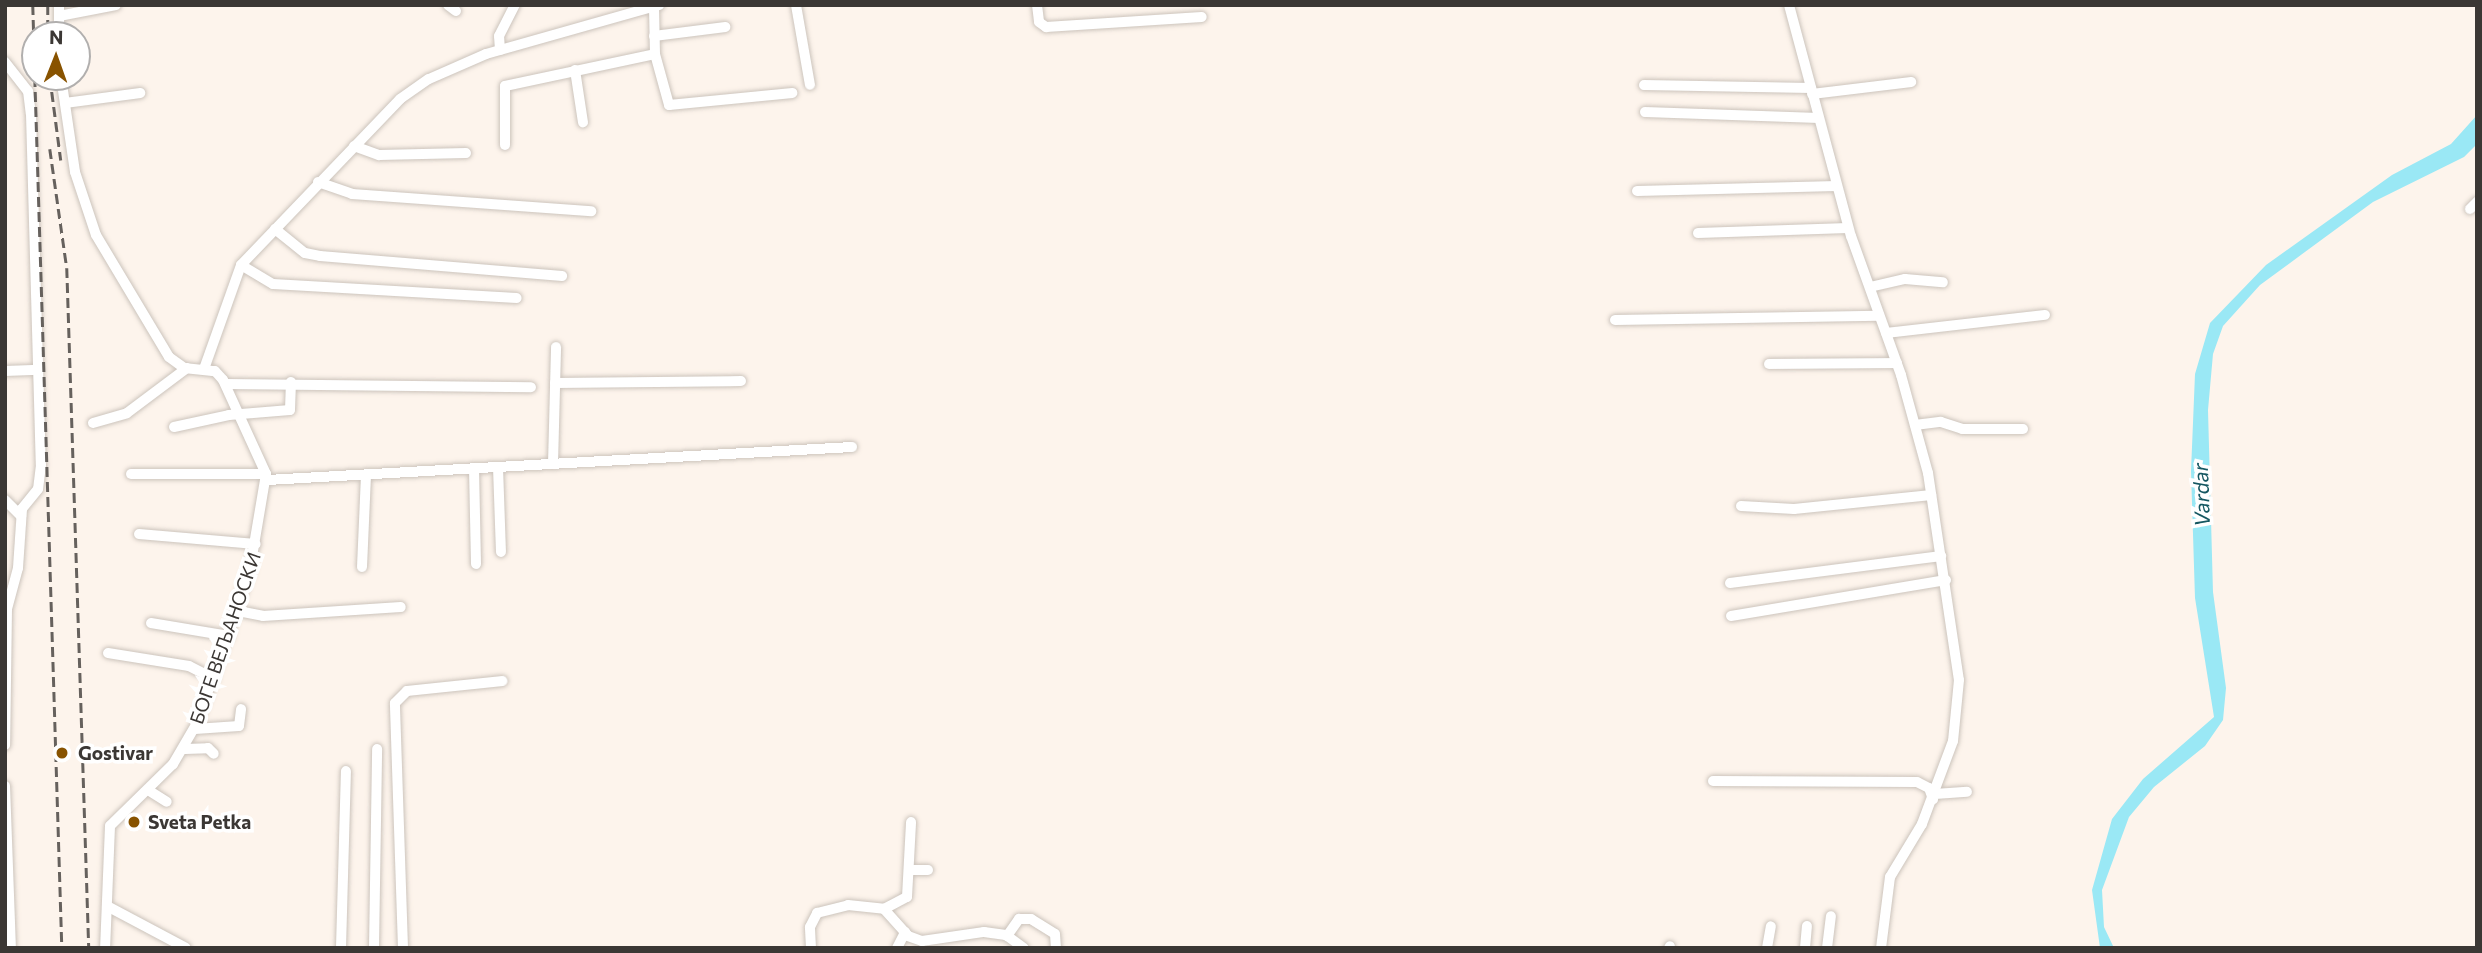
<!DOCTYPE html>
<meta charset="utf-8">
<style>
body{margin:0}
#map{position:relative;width:2482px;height:953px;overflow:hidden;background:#fdf4ec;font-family:Commissioner,sans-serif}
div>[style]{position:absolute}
.water>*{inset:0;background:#9ae8f5}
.roads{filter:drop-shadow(0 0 2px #ccc4bc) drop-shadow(0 0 2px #ccc4bc)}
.street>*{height:10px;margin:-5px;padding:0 5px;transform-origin:5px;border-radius:5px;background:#fff}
.rail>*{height:2.5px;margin-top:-1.25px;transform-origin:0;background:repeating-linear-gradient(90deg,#66615d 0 10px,transparent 0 15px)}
.dots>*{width:19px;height:19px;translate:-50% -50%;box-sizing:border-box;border:4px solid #fff;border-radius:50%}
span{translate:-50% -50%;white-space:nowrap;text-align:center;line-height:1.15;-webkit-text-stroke:7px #fff;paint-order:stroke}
.street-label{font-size:19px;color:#3b3734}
.poi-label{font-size:19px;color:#3b3734;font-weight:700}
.left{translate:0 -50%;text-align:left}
.water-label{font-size:21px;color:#155761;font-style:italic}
.frame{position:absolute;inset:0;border:7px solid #3b3734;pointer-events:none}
.north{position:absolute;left:21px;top:21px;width:70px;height:70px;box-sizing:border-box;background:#fff;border:2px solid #b1afae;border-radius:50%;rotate:1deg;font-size:19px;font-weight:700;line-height:28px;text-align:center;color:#3b3734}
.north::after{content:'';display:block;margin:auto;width:24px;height:32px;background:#885300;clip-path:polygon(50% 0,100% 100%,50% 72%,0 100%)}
</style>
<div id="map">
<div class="water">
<div style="clip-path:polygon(2477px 115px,2477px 144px,2464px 157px,2373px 202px,2260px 285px,2223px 326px,2213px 354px,2208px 410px,2213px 592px,2226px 688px,2223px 720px,2205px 746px,2154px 787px,2129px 817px,2102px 890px,2104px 927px,2114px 948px,2100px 948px,2092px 890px,2112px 819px,2143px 779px,2214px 717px,2195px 598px,2191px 471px,2195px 374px,2210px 323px,2266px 265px,2392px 175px,2451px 144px)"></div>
</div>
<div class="roads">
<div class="street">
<div style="left:59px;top:5px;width:30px;rotate:90deg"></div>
<div style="left:448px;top:5px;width:10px;rotate:37deg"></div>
<div style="left:796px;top:5px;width:81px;rotate:80.1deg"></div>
<div style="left:1037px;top:5px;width:17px;rotate:83deg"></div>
<div style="left:1039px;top:22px;width:9px;rotate:36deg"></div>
<div style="left:1046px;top:27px;width:156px;rotate:-3.7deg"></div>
<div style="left:1789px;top:5px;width:239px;rotate:75deg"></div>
<div style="left:1851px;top:236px;width:148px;rotate:70.2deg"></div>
<div style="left:1901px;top:375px;width:102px;rotate:74.6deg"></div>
<div style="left:1928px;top:473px;width:209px;rotate:81.5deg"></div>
<div style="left:1959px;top:680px;width:61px;rotate:95.6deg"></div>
<div style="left:1953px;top:741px;width:89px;rotate:110.5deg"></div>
<div style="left:1922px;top:824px;width:62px;rotate:121.1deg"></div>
<div style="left:1890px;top:877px;width:72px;rotate:97.2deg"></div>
<div style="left:654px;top:7px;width:47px;rotate:88.8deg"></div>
<div style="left:655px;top:54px;width:53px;rotate:74.6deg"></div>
<div style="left:669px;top:105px;width:124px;rotate:-5.6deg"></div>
<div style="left:59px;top:16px;width:58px;rotate:-10.9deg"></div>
<div style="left:654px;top:36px;width:72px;rotate:-7.2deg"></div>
<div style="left:500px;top:50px;width:14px;rotate:-94deg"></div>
<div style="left:499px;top:36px;width:35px;rotate:-63deg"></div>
<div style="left:5px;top:62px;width:37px;rotate:52deg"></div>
<div style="left:28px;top:91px;width:23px;rotate:83deg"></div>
<div style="left:31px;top:114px;width:351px;rotate:88.4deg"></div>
<div style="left:41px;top:465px;width:24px;rotate:97deg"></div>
<div style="left:38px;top:489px;width:26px;rotate:129deg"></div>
<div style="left:22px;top:509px;width:59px;rotate:93.9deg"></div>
<div style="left:18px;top:568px;width:42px;rotate:105deg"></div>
<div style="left:7px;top:609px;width:136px;rotate:90.8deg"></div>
<div style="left:575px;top:70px;width:53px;rotate:81.3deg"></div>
<div style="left:61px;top:77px;width:96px;rotate:81.6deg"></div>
<div style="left:75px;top:172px;width:66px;rotate:71.6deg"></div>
<div style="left:96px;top:235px;width:142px;rotate:59.1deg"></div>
<div style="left:169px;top:357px;width:19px;rotate:36deg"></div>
<div style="left:184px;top:368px;width:31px;rotate:6deg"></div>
<div style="left:215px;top:371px;width:12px;rotate:48deg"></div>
<div style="left:223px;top:380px;width:103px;rotate:65.4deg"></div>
<div style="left:266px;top:474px;width:96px;rotate:99.6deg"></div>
<div style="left:250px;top:569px;width:163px;rotate:109deg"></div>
<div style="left:197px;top:723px;width:48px;rotate:120.3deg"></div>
<div style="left:173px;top:764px;width:88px;rotate:135.5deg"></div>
<div style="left:110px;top:826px;width:122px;rotate:92.3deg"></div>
<div style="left:1644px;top:85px;width:167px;rotate:1deg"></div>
<div style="left:1812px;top:94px;width:100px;rotate:-6.9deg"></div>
<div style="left:65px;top:103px;width:76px;rotate:-7.6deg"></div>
<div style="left:1645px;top:112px;width:174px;rotate:2deg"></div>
<div style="left:505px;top:145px;width:59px;rotate:-90deg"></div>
<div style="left:505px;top:86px;width:153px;rotate:-12deg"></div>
<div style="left:354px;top:146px;width:27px;rotate:20deg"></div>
<div style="left:379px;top:155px;width:87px;rotate:-1.3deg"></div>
<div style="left:318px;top:182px;width:36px;rotate:19deg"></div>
<div style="left:352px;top:194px;width:240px;rotate:4.1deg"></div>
<div style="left:1637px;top:191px;width:200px;rotate:-1.4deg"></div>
<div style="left:2470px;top:209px;width:10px;rotate:-45deg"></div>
<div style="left:275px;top:229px;width:38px;rotate:39deg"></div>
<div style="left:305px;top:253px;width:15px;rotate:11deg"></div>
<div style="left:320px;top:256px;width:243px;rotate:4.7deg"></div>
<div style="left:1698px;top:233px;width:150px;rotate:-1.9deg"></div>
<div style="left:241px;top:265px;width:37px;rotate:31deg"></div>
<div style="left:273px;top:284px;width:244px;rotate:3.3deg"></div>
<div style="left:1870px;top:287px;width:36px;rotate:-13deg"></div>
<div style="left:1905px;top:279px;width:38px;rotate:5deg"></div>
<div style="left:1615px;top:320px;width:264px;rotate:-0.9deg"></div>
<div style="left:1886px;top:333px;width:160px;rotate:-6.5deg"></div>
<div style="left:1769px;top:364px;width:128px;rotate:-0.4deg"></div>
<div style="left:204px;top:369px;width:110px;rotate:-70.4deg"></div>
<div style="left:241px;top:265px;width:230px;rotate:-46.2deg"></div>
<div style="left:400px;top:99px;width:35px;rotate:-35deg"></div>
<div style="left:429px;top:79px;width:62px;rotate:-23.7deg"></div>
<div style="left:486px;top:54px;width:180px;rotate:-15.8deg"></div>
<div style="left:5px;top:371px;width:34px;rotate:-2deg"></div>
<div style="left:555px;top:383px;width:186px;rotate:-0.6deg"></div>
<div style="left:226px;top:384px;width:305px;rotate:0.6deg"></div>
<div style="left:93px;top:423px;width:35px;rotate:-16deg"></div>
<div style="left:127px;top:413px;width:75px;rotate:-36.9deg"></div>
<div style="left:1915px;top:425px;width:26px;rotate:-7deg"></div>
<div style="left:1941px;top:422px;width:22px;rotate:18deg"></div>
<div style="left:1962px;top:429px;width:61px"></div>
<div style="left:174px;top:427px;width:56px;rotate:-12.3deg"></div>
<div style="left:229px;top:415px;width:61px;rotate:-4.7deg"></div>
<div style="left:290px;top:410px;width:28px;rotate:-88deg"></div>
<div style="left:553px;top:464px;width:117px;rotate:-88.5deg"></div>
<div style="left:498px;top:467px;width:85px;rotate:88deg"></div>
<div style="left:474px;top:468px;width:96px;rotate:88.8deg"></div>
<div style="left:131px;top:474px;width:135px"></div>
<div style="left:267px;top:480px;width:586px;rotate:-3.23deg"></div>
<div style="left:5px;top:500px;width:23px;rotate:45deg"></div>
<div style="left:1741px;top:506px;width:53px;rotate:3.2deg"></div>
<div style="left:1794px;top:509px;width:138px;rotate:-5.8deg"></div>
<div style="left:139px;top:534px;width:117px;rotate:4.9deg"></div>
<div style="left:362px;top:567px;width:91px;rotate:-87.5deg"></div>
<div style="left:1730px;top:583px;width:213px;rotate:-7.3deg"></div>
<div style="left:238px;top:611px;width:25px;rotate:11deg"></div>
<div style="left:263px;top:616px;width:138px;rotate:-3.7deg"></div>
<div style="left:1731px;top:616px;width:218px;rotate:-9.5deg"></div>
<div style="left:151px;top:623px;width:79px;rotate:9.5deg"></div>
<div style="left:108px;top:653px;width:82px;rotate:9.1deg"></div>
<div style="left:189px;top:666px;width:28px;rotate:27deg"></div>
<div style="left:195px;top:729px;width:44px;rotate:-3.9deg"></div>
<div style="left:239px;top:726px;width:17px;rotate:-83deg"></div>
<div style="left:185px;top:749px;width:23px;rotate:-2deg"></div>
<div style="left:208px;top:748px;width:8px;rotate:45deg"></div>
<div style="left:1713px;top:781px;width:204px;rotate:0.3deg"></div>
<div style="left:1917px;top:782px;width:13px;rotate:27deg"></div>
<div style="left:1929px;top:788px;width:12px;rotate:70deg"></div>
<div style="left:5px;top:786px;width:162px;rotate:87.9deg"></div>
<div style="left:148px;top:790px;width:22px;rotate:32deg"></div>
<div style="left:1935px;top:794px;width:32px;rotate:-4deg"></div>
<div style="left:909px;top:870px;width:19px"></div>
<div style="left:107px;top:906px;width:89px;rotate:28deg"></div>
<div style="left:884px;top:909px;width:26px;rotate:-28deg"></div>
<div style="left:907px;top:897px;width:75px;rotate:-86.9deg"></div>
<div style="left:1007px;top:936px;width:21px;rotate:-55deg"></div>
<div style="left:1019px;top:919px;width:12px"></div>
<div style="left:1031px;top:919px;width:28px;rotate:32deg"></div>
<div style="left:1055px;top:934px;width:14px;rotate:86deg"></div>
<div style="left:341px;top:948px;width:177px;rotate:-88.4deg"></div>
<div style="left:374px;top:948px;width:199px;rotate:-89.1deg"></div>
<div style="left:403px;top:948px;width:245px;rotate:-91.9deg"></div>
<div style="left:395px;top:703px;width:17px;rotate:-45deg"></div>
<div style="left:407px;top:691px;width:96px;rotate:-6deg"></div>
<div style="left:811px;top:948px;width:21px;rotate:-93deg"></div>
<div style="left:810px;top:927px;width:16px;rotate:-63deg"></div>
<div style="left:817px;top:913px;width:32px;rotate:-14deg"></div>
<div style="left:848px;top:905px;width:36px;rotate:6deg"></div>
<div style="left:884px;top:909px;width:36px;rotate:48deg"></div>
<div style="left:908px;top:936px;width:15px;rotate:20deg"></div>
<div style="left:922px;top:941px;width:63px;rotate:-8.3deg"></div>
<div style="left:984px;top:932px;width:22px;rotate:8deg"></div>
<div style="left:1006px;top:935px;width:22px;rotate:36deg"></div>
<div style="left:897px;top:948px;width:18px;rotate:-63deg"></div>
<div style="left:1669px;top:948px;width:2px;rotate:-63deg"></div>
<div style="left:1767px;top:948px;width:22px;rotate:-80deg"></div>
<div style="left:1805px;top:948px;width:22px;rotate:-85deg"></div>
<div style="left:1827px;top:948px;width:32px;rotate:-83deg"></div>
</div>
</div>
<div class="rail">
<div style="left:33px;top:5px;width:67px;rotate:88.3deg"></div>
<div style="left:48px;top:5px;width:30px;rotate:90deg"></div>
<div style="left:35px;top:77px;width:871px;rotate:88.22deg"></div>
<div style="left:50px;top:77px;width:84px;rotate:82.5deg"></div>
<div style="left:50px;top:149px;width:120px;rotate:81.9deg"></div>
<div style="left:67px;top:268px;width:680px;rotate:88.15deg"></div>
</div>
<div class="dots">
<div style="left:62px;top:753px;background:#885300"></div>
<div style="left:134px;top:822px;background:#885300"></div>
</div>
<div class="street-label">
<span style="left:225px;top:638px;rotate:-71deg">БОГЕ ВЕЉАНОСКИ</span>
</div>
<div class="poi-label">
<span class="left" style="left:78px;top:753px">Gostivar</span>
<span class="left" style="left:148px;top:822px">Sveta Petka</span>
</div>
<div class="water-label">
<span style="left:2201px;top:495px;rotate:-92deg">Vardar</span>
</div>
<div class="frame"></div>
<div class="north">N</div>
</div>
